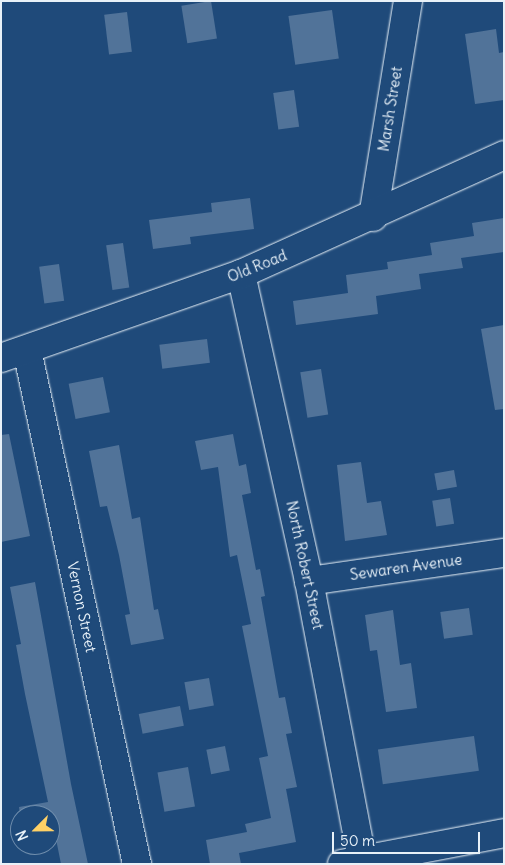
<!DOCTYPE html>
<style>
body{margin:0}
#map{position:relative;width:505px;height:865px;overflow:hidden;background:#1f4a7a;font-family:Delius,sans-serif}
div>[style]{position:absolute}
.building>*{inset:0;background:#517399;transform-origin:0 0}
.roads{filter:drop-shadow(0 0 1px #e8f1f8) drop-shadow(0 0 1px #e8f1f8)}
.minor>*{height:28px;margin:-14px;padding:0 14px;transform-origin:14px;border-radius:14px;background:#1f4a7a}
span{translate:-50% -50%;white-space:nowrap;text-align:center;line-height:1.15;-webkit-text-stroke:4px #1f4a7a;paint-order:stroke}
.street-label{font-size:15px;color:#e8f1f8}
.frame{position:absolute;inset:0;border:2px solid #e8f1f8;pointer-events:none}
.north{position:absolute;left:10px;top:805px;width:50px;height:50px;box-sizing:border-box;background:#1f4a7a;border:1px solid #6f8dac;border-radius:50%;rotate:247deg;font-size:14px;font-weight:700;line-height:20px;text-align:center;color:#e8f1f8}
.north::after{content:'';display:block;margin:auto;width:18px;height:22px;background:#ffd166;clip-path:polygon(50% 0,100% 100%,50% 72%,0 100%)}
.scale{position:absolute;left:332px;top:832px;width:148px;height:22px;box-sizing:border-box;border:2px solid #e8f1f8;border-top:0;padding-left:6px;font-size:15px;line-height:18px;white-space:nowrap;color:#e8f1f8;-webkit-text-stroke:4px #1f4a7a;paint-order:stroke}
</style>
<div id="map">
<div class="building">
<div style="left:211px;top:1px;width:38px;height:30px;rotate:81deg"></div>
<div style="left:332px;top:10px;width:49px;height:44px;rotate:82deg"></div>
<div style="left:127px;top:12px;width:40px;height:23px;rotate:83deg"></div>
<div style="clip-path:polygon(496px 29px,499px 53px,504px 52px,504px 100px,475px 104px,465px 34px)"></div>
<div style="left:294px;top:90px;width:37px;height:21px;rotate:82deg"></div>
<div style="clip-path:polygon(250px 198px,254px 229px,190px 237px,191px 244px,153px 249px,149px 220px,212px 212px,211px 203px)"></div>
<div style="clip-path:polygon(504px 218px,504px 252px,461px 258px,463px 268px,419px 274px,421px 289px,376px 296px,378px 314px,296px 325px,293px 301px,348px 293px,346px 275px,388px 269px,387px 262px,432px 255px,430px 243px,474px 236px,472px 223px)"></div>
<div style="left:123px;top:243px;width:45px;height:17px;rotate:82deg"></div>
<div style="left:59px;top:264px;width:37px;height:20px;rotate:82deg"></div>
<div style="clip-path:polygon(504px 325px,504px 409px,495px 410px,481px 329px)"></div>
<div style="left:207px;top:339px;width:24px;height:48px;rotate:83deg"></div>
<div style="left:321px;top:369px;width:46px;height:21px;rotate:81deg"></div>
<div style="left:103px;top:377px;width:36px;height:35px;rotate:79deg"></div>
<div style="clip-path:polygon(9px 434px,30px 536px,1px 542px,1px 435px)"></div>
<div style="clip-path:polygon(233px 434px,239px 466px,246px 464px,251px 493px,242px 495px,256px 570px,260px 569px,265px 596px,261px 597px,279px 698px,285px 697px,292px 733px,286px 734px,297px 787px,286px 789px,296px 842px,239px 853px,241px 864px,210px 864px,206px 840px,247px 832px,245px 824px,271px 818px,259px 758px,268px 756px,242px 626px,251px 624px,237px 555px,230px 557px,218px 467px,201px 470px,195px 441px)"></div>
<div style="clip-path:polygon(119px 445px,132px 519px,140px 517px,154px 610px,158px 609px,164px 639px,131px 645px,125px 615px,130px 614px,119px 555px,107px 506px,100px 507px,89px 451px)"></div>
<div style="clip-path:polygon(361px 462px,367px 503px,381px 501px,387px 535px,345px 541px,337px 465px)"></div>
<div style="left:454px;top:470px;width:17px;height:20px;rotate:80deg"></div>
<div style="left:450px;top:498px;width:26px;height:18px;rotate:81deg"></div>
<div style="clip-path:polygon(35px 582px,71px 784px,88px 864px,61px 864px,55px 834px,50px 834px,50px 815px,20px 815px,19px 807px,48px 802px,25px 694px,16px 645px,21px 644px,10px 587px)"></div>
<div style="left:469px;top:608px;width:27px;height:29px;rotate:82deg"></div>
<div style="clip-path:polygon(393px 610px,400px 665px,411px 663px,417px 708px,386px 712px,377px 650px,370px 651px,365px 615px)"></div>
<div style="left:209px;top:678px;width:28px;height:25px;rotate:80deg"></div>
<div style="left:180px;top:706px;width:20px;height:42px;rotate:79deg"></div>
<div style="left:474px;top:736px;width:35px;height:97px;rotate:82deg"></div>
<div style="left:225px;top:746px;width:25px;height:19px;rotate:79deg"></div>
<div style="left:188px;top:767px;width:40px;height:31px;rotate:80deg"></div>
</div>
<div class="roads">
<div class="minor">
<div style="left:373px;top:217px;width:219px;rotate:-80.8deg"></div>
<div style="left:241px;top:274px;width:314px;rotate:77.5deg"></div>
<div style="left:309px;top:581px;width:282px;rotate:79.2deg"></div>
<div style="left:27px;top:350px;width:526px;rotate:77.92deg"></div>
<div style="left:1px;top:358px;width:254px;rotate:-19.3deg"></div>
<div style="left:241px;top:274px;width:289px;rotate:-24.3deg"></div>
<div style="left:309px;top:581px;width:197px;rotate:-8.2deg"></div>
<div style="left:342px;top:864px;width:165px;rotate:-10.8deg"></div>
</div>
</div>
<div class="street-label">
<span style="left:390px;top:109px;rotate:-81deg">Marsh Street</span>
<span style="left:257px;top:266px;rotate:-22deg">Old Road</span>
<span style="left:305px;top:565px;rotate:78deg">North Robert Street</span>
<span style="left:406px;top:567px;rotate:-8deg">Sewaren Avenue</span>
<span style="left:82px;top:607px;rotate:78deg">Vernon Street</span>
</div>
<div class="frame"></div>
<div class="north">N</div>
<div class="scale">50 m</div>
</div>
